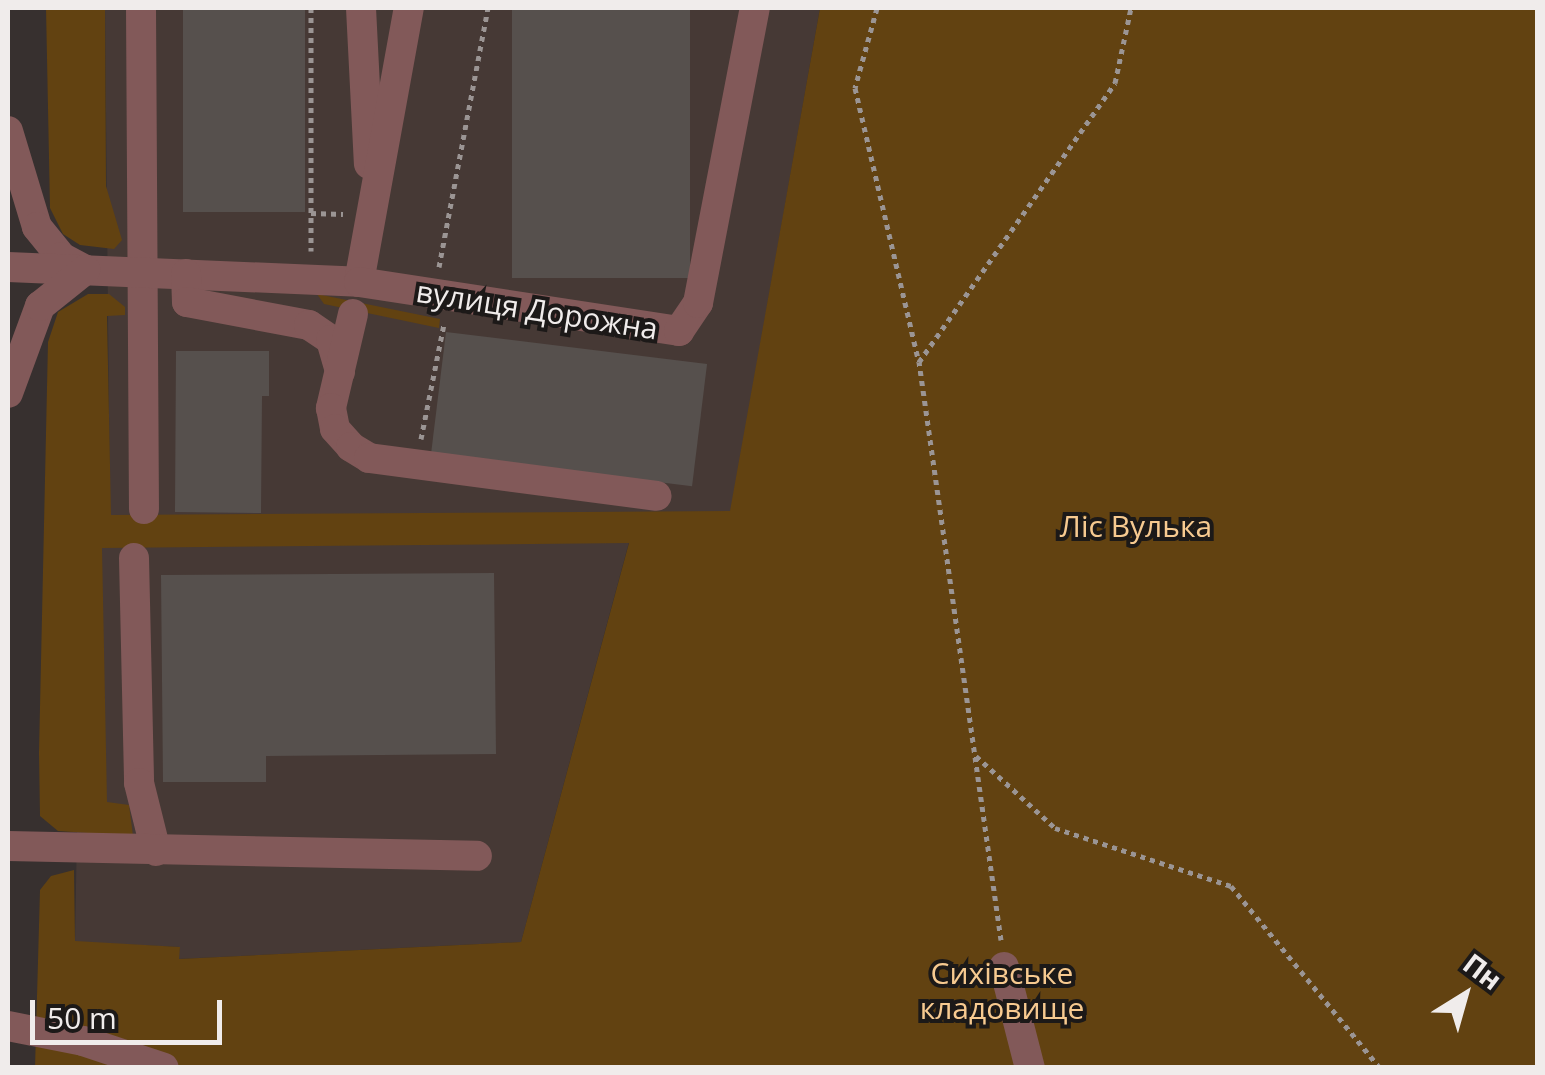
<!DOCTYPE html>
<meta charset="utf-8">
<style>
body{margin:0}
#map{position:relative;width:1545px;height:1075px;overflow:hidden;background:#37302f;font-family:"Open Sans",sans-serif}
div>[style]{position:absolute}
.built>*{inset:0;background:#463935}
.green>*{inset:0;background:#624211}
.building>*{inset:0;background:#56504d;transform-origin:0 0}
.path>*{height:5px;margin-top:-2.5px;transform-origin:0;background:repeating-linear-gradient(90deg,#9b9594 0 5px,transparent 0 10px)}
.minor>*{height:30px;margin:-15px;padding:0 15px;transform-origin:15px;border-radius:15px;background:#825959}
span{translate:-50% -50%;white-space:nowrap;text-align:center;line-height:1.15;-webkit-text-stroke:8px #1c1918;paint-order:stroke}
.street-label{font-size:30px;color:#f0eceb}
.park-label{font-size:30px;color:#f7ca90}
.frame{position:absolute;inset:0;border:10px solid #f0eceb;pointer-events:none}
.north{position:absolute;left:1415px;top:945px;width:100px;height:100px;-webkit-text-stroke:8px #1c1918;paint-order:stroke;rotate:37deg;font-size:28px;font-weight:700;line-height:40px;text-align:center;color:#f0eceb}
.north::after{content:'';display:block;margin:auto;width:35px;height:45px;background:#f0eceb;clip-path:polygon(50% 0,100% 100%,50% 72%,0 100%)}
.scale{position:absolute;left:30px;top:1000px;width:192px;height:45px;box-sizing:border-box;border:5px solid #f0eceb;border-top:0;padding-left:12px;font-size:30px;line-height:35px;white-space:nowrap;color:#f0eceb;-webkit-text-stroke:8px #1c1918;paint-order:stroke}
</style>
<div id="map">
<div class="built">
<div style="clip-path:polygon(105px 8px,820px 8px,729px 522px,110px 515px)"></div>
<div style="clip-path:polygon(629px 542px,521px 942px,178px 959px,180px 947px,75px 942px,82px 547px)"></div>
</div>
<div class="green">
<div style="clip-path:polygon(46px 8px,105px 8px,106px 186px,122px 240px,114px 249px,80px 245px,63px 234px,50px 208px)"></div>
<div style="clip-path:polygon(820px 8px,1537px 8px,1537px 1067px,35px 1068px,40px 890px,51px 876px,74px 870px,75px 941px,180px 947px,179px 959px,521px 942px,629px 543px,102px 548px,107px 802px,129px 805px,133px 836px,58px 831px,40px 816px,39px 753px,48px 342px,58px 312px,88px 294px,109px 294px,125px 307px,125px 315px,107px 316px,111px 515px,730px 511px)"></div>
<div style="clip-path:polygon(317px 294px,440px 319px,439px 328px,324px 304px)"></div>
</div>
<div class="building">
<div style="left:183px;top:8px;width:122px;height:204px"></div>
<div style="left:512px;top:8px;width:178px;height:270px"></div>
<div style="left:446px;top:332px;width:263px;height:123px;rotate:7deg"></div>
<div style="clip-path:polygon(176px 351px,269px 351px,269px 396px,262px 396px,261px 513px,175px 512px)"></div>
<div style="clip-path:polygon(494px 573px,496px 754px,266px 756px,266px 782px,163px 782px,161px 575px)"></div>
</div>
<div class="path">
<div style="left:311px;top:8px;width:243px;rotate:90deg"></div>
<div style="left:877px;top:8px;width:83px;rotate:105.4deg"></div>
<div style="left:855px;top:88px;width:281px;rotate:76.9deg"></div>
<div style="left:311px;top:213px;width:32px;rotate:2deg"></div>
<div style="left:439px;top:267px;width:264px;rotate:-79.3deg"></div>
<div style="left:421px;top:439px;width:117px;rotate:-78.7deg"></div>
<div style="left:976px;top:756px;width:107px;rotate:42.3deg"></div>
<div style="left:1055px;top:828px;width:185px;rotate:18.2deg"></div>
<div style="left:1231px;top:886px;width:235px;rotate:50.7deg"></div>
<div style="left:1001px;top:940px;width:584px;rotate:-98.07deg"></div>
<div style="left:919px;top:362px;width:341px;rotate:-54.9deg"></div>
<div style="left:1115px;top:83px;width:77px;rotate:-78deg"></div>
</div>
<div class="minor">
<div style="left:141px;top:8px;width:501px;rotate:89.66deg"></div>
<div style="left:361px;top:8px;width:156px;rotate:87.1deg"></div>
<div style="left:8px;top:131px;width:100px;rotate:73.2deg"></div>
<div style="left:37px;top:227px;width:38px;rotate:51deg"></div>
<div style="left:61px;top:257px;width:27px;rotate:28deg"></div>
<div style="left:8px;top:267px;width:351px;rotate:2.4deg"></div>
<div style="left:359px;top:282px;width:279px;rotate:-79.7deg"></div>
<div style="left:186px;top:274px;width:28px;rotate:88deg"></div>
<div style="left:187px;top:302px;width:124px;rotate:10.7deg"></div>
<div style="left:309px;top:325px;width:27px;rotate:34deg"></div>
<div style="left:331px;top:340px;width:33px;rotate:74deg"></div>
<div style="left:359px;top:282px;width:324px;rotate:8.7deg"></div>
<div style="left:679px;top:331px;width:34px;rotate:-56deg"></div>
<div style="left:698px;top:303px;width:300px;rotate:-79.1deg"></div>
<div style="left:353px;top:314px;width:97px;rotate:103.2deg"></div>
<div style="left:331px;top:408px;width:21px;rotate:79deg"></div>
<div style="left:335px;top:429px;width:24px;rotate:48deg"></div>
<div style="left:351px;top:447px;width:21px;rotate:31deg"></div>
<div style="left:369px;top:458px;width:290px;rotate:7.5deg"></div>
<div style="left:8px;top:393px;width:93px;rotate:-69.8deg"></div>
<div style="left:40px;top:306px;width:58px;rotate:-38.7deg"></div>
<div style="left:134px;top:558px;width:225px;rotate:88.7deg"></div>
<div style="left:139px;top:783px;width:70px;rotate:76deg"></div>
<div style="left:8px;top:846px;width:469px;rotate:1.2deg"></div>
<div style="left:1004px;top:967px;width:104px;rotate:75.6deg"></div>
<div style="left:8px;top:1026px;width:76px;rotate:11.3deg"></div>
<div style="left:83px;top:1041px;width:85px;rotate:18.4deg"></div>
</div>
<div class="street-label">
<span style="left:537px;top:310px;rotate:9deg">вулиця Дорожна</span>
</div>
<div class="park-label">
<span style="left:1136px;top:526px">Ліс Вулька</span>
<span style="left:1002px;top:990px">Сихівське<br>кладовище</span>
</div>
<div class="frame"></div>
<div class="north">Пн</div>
<div class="scale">50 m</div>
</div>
